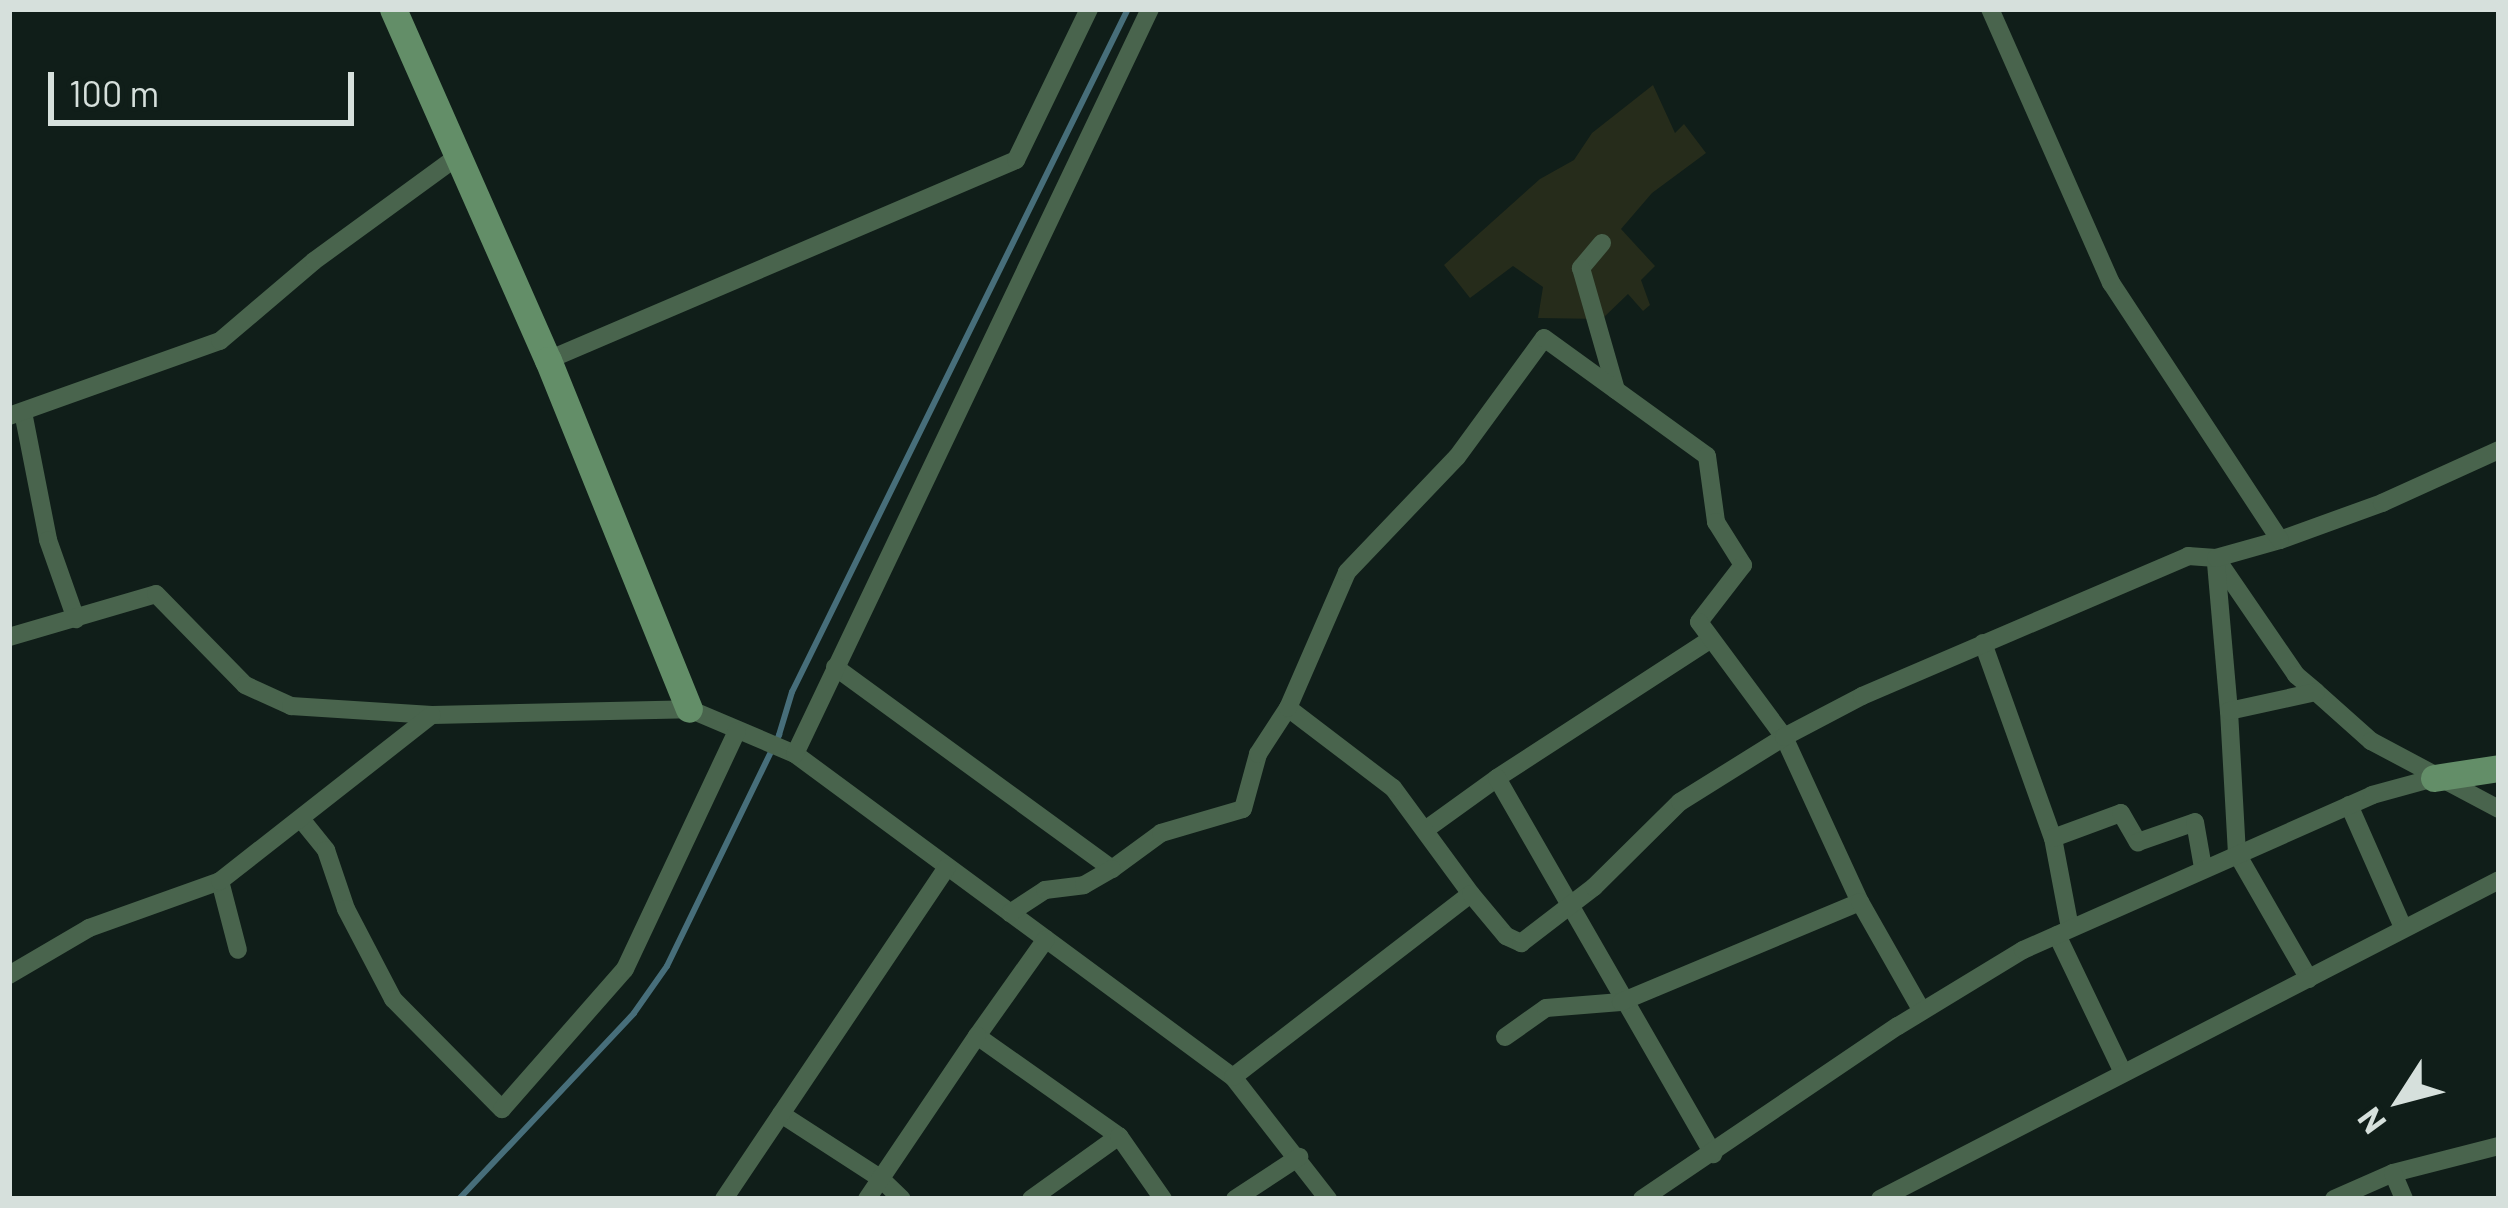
<!DOCTYPE html>
<style>
body{margin:0}
#map{position:relative;width:2508px;height:1208px;overflow:hidden;background:#101e19;font-family:Barlow,sans-serif}
div>[style]{position:absolute}
.green>*{inset:0;background:#262c1b}
.stream>*{height:6px;margin:-3px;padding:0 3px;transform-origin:3px;border-radius:3px;background:#476e7a}
.street>*{height:18px;margin:-9px;padding:0 9px;transform-origin:9px;border-radius:9px;background:#49644d}
.secondary>*{height:27px;margin:-13.5px;padding:0 13.5px;transform-origin:13.5px;border-radius:13.5px;background:#638e68}
span{translate:-50% -50%;white-space:nowrap;text-align:center;line-height:1.15;-webkit-text-stroke:9px #101e19;paint-order:stroke}
.frame{position:absolute;inset:0;border:12px solid #d6e0dc;pointer-events:none}
.north{position:absolute;left:2340px;top:1040px;width:120px;height:120px;-webkit-text-stroke:9px #101e19;paint-order:stroke;rotate:234deg;font-size:33px;font-weight:700;line-height:48px;text-align:center;color:#d6e0dc}
.north::after{content:'';display:block;margin:auto;width:42px;height:54px;background:#d6e0dc;clip-path:polygon(50% 0,100% 100%,50% 72%,0 100%)}
.scale{position:absolute;left:48px;top:72px;width:306px;height:54px;box-sizing:border-box;border:6px solid #d6e0dc;border-top:0;padding-left:15px;font-size:36px;line-height:42px;white-space:nowrap;color:#d6e0dc;-webkit-text-stroke:9px #101e19;paint-order:stroke}
</style>
<div id="map">
<div class="green">
<div style="clip-path:polygon(1653px 85px,1675px 133px,1684px 124px,1706px 153px,1652px 193px,1621px 229px,1655px 266px,1641px 280px,1650px 305px,1643px 311px,1628px 294px,1602px 319px,1538px 318px,1543px 287px,1513px 266px,1470px 298px,1444px 265px,1540px 179px,1574px 160px,1592px 133px)"></div>
</div>
<div class="stream">
<div style="left:459px;top:1199px;width:255px;rotate:-46.7deg"></div>
<div style="left:634px;top:1013px;width:57px;rotate:-54.9deg"></div>
<div style="left:667px;top:966px;width:257px;rotate:-64.1deg"></div>
<div style="left:779px;top:735px;width:45px;rotate:-73.2deg"></div>
<div style="left:792px;top:692px;width:761px;rotate:-63.81deg"></div>
</div>
<div class="street">
<div style="left:1602px;top:243px;width:33px;rotate:130deg"></div>
<div style="left:1581px;top:268px;width:127px;rotate:74deg"></div>
<div style="left:548px;top:360px;width:509px;rotate:-23.14deg"></div>
<div style="left:1016px;top:160px;width:168px;rotate:-64.2deg"></div>
<div style="left:23px;top:412px;width:130px;rotate:78.9deg"></div>
<div style="left:48px;top:540px;width:84px;rotate:70.5deg"></div>
<div style="left:9px;top:416px;width:224px;rotate:-19.6deg"></div>
<div style="left:220px;top:341px;width:123px;rotate:-40.4deg"></div>
<div style="left:314px;top:261px;width:178px;rotate:-36.1deg"></div>
<div style="left:2280px;top:540px;width:109px;rotate:-19.9deg"></div>
<div style="left:2382px;top:503px;width:128px;rotate:-24.4deg"></div>
<div style="left:2216px;top:558px;width:142px;rotate:55.6deg"></div>
<div style="left:2296px;top:675px;width:26px;rotate:40deg"></div>
<div style="left:2316px;top:692px;width:74px;rotate:41.7deg"></div>
<div style="left:2371px;top:741px;width:145px;rotate:28deg"></div>
<div style="left:2216px;top:563px;width:149px;rotate:85deg"></div>
<div style="left:9px;top:637px;width:153px;rotate:-16.3deg"></div>
<div style="left:156px;top:594px;width:127px;rotate:45.6deg"></div>
<div style="left:245px;top:685px;width:51px;rotate:24.5deg"></div>
<div style="left:291px;top:706px;width:141px;rotate:3.7deg"></div>
<div style="left:432px;top:715px;width:257px;rotate:-1.3deg"></div>
<div style="left:689px;top:709px;width:115px;rotate:23deg"></div>
<div style="left:795px;top:754px;width:544px;rotate:36.41deg"></div>
<div style="left:1233px;top:1077px;width:155px;rotate:52.1deg"></div>
<div style="left:1983px;top:643px;width:207px;rotate:70.3deg"></div>
<div style="left:835px;top:667px;width:343px;rotate:36.1deg"></div>
<div style="left:1112px;top:869px;width:61px;rotate:-36.3deg"></div>
<div style="left:1161px;top:833px;width:85px;rotate:-16.3deg"></div>
<div style="left:1243px;top:809px;width:57px;rotate:-74.7deg"></div>
<div style="left:1258px;top:754px;width:55px;rotate:-56.9deg"></div>
<div style="left:795px;top:754px;width:825px;rotate:-64.52deg"></div>
<div style="left:1497px;top:778px;width:255px;rotate:-33deg"></div>
<div style="left:2349px;top:805px;width:131px;rotate:66.2deg"></div>
<div style="left:301px;top:819px;width:40px;rotate:51deg"></div>
<div style="left:326px;top:850px;width:62px;rotate:71.3deg"></div>
<div style="left:346px;top:909px;width:102px;rotate:62.4deg"></div>
<div style="left:393px;top:999px;width:155px;rotate:45.3deg"></div>
<div style="left:502px;top:1109px;width:186px;rotate:-48.7deg"></div>
<div style="left:625px;top:969px;width:263px;rotate:-64.8deg"></div>
<div style="left:1425px;top:830px;width:89px;rotate:-35.8deg"></div>
<div style="left:1497px;top:778px;width:434px;rotate:60.1deg"></div>
<div style="left:220px;top:881px;width:71px;rotate:75.4deg"></div>
<div style="left:1471px;top:894px;width:132px;rotate:-126.3deg"></div>
<div style="left:1393px;top:788px;width:132px;rotate:-142.7deg"></div>
<div style="left:1288px;top:708px;width:148px;rotate:-66.5deg"></div>
<div style="left:1347px;top:572px;width:159px;rotate:-46.3deg"></div>
<div style="left:1457px;top:457px;width:147px;rotate:-53.8deg"></div>
<div style="left:1544px;top:338px;width:201px;rotate:35.9deg"></div>
<div style="left:1707px;top:456px;width:67px;rotate:82.2deg"></div>
<div style="left:1716px;top:522px;width:51px;rotate:57.9deg"></div>
<div style="left:1743px;top:565px;width:72px;rotate:127.7deg"></div>
<div style="left:1699px;top:622px;width:143px;rotate:53.5deg"></div>
<div style="left:1784px;top:737px;width:182px;rotate:65.3deg"></div>
<div style="left:1010px;top:913px;width:42px;rotate:-33.3deg"></div>
<div style="left:1045px;top:890px;width:39px;rotate:-7deg"></div>
<div style="left:1084px;top:885px;width:32px;rotate:-30deg"></div>
<div style="left:2070px;top:928px;width:92px;rotate:-100.7deg"></div>
<div style="left:2053px;top:838px;width:72px;rotate:-20.2deg"></div>
<div style="left:2121px;top:813px;width:34px;rotate:60deg"></div>
<div style="left:2138px;top:842px;width:60px;rotate:-19.3deg"></div>
<div style="left:2195px;top:822px;width:47px;rotate:80.1deg"></div>
<div style="left:2057px;top:935px;width:153px;rotate:64.4deg"></div>
<div style="left:1046px;top:939px;width:119px;rotate:125.4deg"></div>
<div style="left:977px;top:1036px;width:174px;rotate:35.2deg"></div>
<div style="left:9px;top:975px;width:93px;rotate:-30.4deg"></div>
<div style="left:89px;top:928px;width:139px;rotate:-19.7deg"></div>
<div style="left:220px;top:881px;width:269px;rotate:-38.1deg"></div>
<div style="left:2309px;top:979px;width:144px;rotate:-119.9deg"></div>
<div style="left:2237px;top:854px;width:143px;rotate:-93.2deg"></div>
<div style="left:2229px;top:711px;width:89px;rotate:-12.3deg"></div>
<div style="left:1505px;top:1037px;width:50px;rotate:-35.3deg"></div>
<div style="left:1546px;top:1008px;width:75px;rotate:-4.6deg"></div>
<div style="left:1621px;top:1002px;width:259px;rotate:-22.7deg"></div>
<div style="left:1860px;top:902px;width:125px;rotate:60.4deg"></div>
<div style="left:1233px;top:1077px;width:300px;rotate:-37.6deg"></div>
<div style="left:1471px;top:894px;width:55px;rotate:50.2deg"></div>
<div style="left:1506px;top:936px;width:17px;rotate:25deg"></div>
<div style="left:1521px;top:943px;width:92px;rotate:-37.5deg"></div>
<div style="left:1594px;top:887px;width:121px;rotate:-44.7deg"></div>
<div style="left:1680px;top:802px;width:123px;rotate:-32deg"></div>
<div style="left:1784px;top:737px;width:88px;rotate:-27.7deg"></div>
<div style="left:1862px;top:696px;width:355px;rotate:-23.2deg"></div>
<div style="left:2188px;top:556px;width:28px;rotate:4deg"></div>
<div style="left:2216px;top:558px;width:66px;rotate:-15.7deg"></div>
<div style="left:2280px;top:540px;width:308px;rotate:-123.3deg"></div>
<div style="left:2111px;top:283px;width:300px;rotate:-113.8deg"></div>
<div style="left:781px;top:1114px;width:118px;rotate:32.9deg"></div>
<div style="left:880px;top:1178px;width:30px;rotate:44deg"></div>
<div style="left:2393px;top:1173px;width:109px;rotate:-14.3deg"></div>
<div style="left:724px;top:1199px;width:400px;rotate:-56.1deg"></div>
<div style="left:867px;top:1199px;width:197px;rotate:-56deg"></div>
<div style="left:1031px;top:1199px;width:108px;rotate:-35.6deg"></div>
<div style="left:1119px;top:1136px;width:77px;rotate:55.1deg"></div>
<div style="left:1235px;top:1199px;width:77px;rotate:-33.3deg"></div>
<div style="left:1642px;top:1199px;width:309px;rotate:-34.1deg"></div>
<div style="left:1898px;top:1026px;width:146px;rotate:-31.3deg"></div>
<div style="left:2023px;top:950px;width:382px;rotate:-23.9deg"></div>
<div style="left:2372px;top:795px;width:64px;rotate:-15.3deg"></div>
<div style="left:1880px;top:1199px;width:696px;rotate:-27.26deg"></div>
<div style="left:2334px;top:1199px;width:64px;rotate:-23.8deg"></div>
<div style="left:2393px;top:1173px;width:28px;rotate:67deg"></div>
</div>
<div class="secondary">
<div style="left:393px;top:9px;width:384px;rotate:66.2deg"></div>
<div style="left:548px;top:360px;width:376px;rotate:68deg"></div>
<div style="left:2434px;top:778px;width:66px;rotate:-8.7deg"></div>
</div>
<div class="frame"></div>
<div class="north">N</div>
<div class="scale">100 m</div>
</div>
